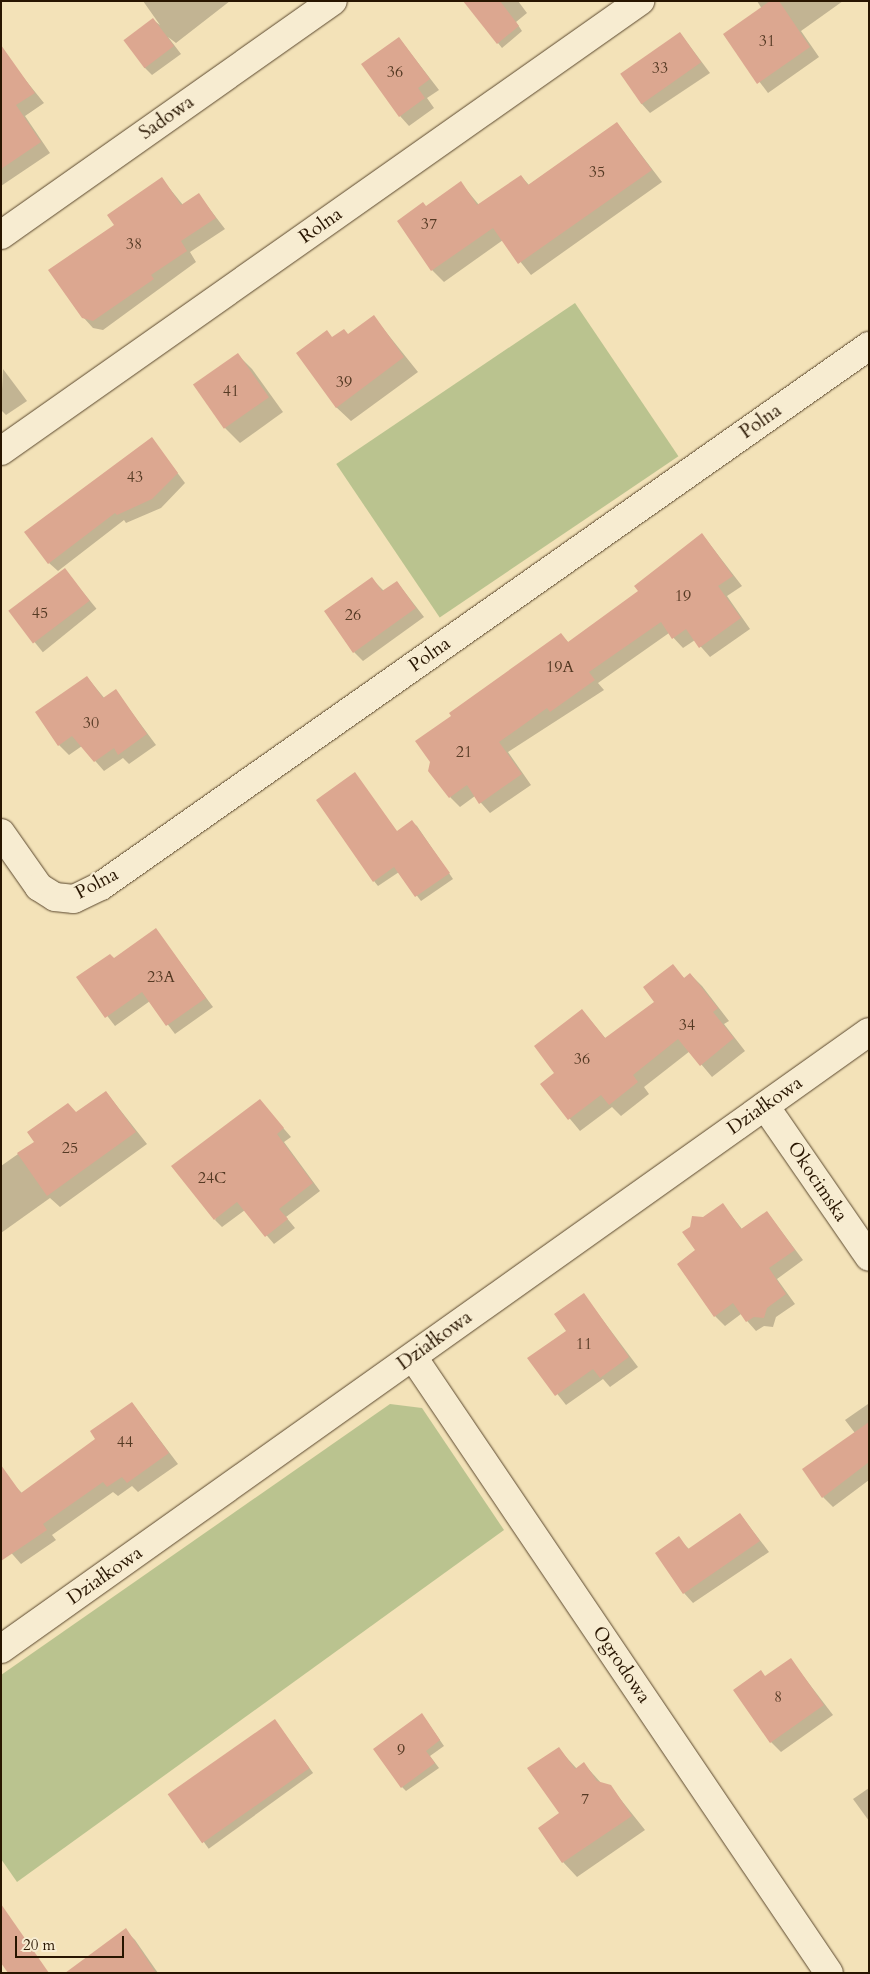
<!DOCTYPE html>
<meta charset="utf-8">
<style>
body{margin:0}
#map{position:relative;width:870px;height:1974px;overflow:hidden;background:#f3e2b8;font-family:Cardo,serif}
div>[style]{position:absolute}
.green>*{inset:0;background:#bac38f;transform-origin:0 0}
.shadow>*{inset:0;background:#0003;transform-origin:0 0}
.building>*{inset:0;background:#dca790;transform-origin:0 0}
.roads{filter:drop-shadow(0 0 1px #5b482e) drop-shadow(0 0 1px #5b482e)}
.minor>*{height:28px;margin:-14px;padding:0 14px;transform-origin:14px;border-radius:14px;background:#f7ecd1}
span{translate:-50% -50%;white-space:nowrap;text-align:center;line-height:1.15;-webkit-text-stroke:4.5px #f7ecd1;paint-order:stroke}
.number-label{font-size:16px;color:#553a24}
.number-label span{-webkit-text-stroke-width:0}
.street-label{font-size:19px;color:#281500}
.frame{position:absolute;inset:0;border:2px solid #281500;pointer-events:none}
.scale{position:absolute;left:15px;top:1936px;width:109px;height:22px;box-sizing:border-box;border:2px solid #281500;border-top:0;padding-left:6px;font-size:15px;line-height:18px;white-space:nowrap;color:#281500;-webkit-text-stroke:4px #f7ecd1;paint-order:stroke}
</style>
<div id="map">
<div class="green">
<div style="left:575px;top:303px;width:185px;height:288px;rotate:56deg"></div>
<div style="clip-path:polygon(390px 1404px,422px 1408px,504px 1530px,17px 1882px,1px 1859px,1px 1675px)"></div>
</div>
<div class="shadow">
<div style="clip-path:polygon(143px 1px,230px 1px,176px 43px,168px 37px,181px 54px,152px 75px,144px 67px,153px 20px,160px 25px)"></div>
<div style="clip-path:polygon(464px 1px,518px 1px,527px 13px,516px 22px,522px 31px,502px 48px)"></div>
<div style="clip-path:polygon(757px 1px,843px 1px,801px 31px,819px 57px,768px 93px,724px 35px,762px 9px)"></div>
<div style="clip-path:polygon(680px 33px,710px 73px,650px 113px,641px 103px)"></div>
<div style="clip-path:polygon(399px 38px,439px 90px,427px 98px,434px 108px,409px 126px,400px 116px)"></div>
<div style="clip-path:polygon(15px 67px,44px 103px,25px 116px,50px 153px,1px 186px,1px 76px)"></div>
<div style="clip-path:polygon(617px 123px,662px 182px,531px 275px,503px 240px,444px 282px,432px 270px,426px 207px,461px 183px,479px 205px,521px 176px,529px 185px)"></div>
<div style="clip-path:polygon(162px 179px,183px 205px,199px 195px,225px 229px,190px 252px,196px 262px,103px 330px,93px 328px,83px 317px,116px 226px)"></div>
<div style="clip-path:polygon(374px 317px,418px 372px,351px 421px,336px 407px,333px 338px,348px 335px)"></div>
<div style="clip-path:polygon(238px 355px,252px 369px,283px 412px,240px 443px,225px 428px,195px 385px)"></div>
<div style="clip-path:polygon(3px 369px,27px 401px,6px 415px,1px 410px)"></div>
<div style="clip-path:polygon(152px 439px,185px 483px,161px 508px,126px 523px,124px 520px,58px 571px,49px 563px)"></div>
<div style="clip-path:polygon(702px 534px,742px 586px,727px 596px,750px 629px,710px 657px,695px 640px,683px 648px,669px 633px,598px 683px,604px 690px,508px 752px,531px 785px,490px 813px,475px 796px,460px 807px,450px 797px,561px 635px,569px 643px,640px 591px)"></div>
<div style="left:65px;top:570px;width:50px;height:69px;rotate:51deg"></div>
<div style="clip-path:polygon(372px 579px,384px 591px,397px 582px,424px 617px,363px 661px,354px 652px)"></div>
<div style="clip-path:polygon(87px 677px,105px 699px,116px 691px,156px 745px,129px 764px,123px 758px,104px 771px,82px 746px,69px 755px,59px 745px)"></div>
<div style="clip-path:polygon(355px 774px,397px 832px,412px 822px,417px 826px,453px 879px,421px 901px,399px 872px,378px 886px,374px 881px)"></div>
<div style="clip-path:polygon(156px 930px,213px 1007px,175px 1034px,150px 1001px,115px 1026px,78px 978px,114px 960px)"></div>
<div style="clip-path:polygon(672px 966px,685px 979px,690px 974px,702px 986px,729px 1021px,724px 1024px,745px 1051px,712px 1077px,690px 1051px,644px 1087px,649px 1094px,621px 1116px,612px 1107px,580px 1131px,541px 1084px,556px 1073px,582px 1010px,606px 1039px,655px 1002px)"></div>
<div style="clip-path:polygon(106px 1092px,147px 1144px,60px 1207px,50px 1198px,1px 1233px,1px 1166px)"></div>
<div style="clip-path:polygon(260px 1101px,291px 1137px,284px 1142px,320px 1191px,286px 1217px,295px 1228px,274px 1244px,245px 1210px,222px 1227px,215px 1220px)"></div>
<div style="clip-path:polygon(723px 1205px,742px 1229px,767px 1212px,803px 1260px,777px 1279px,795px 1304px,776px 1317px,773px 1327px,764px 1326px,756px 1331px,741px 1314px,725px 1326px,715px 1316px,697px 1251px,703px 1219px)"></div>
<div style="clip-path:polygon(584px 1295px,638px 1367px,610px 1387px,603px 1379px,566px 1405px,529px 1358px,567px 1331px)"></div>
<div style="clip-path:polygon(132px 1403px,178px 1464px,138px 1492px,132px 1486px,118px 1496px,113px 1492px,52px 1535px,56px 1540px,21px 1564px,7px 1548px,16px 1487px,23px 1494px,97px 1439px)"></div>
<div style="clip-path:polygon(868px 1404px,869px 1480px,833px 1507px,823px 1497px,855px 1433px,845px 1420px)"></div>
<div style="clip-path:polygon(740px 1514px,769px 1552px,693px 1603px,684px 1593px,678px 1538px,690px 1550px)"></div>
<div style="clip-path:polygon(791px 1660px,833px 1715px,781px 1752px,771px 1742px,766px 1677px)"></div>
<div style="clip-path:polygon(426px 1720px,444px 1746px,430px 1756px,439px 1768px,406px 1791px,402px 1787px)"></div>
<div style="left:279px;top:1726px;width:58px;height:129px;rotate:54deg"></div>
<div style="clip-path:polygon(558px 1748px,577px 1769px,584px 1764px,602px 1784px,610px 1786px,645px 1830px,577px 1877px,563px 1862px)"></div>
<div style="clip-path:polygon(869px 1788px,869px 1821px,853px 1799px)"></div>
<div style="clip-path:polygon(125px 1930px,135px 1940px,158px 1973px,99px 1973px)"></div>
</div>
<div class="building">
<div style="clip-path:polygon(463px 1px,500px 1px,519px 26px,497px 44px)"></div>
<div style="clip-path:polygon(770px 1px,779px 1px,810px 47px,757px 84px,723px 34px)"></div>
<div style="left:153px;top:18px;width:35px;height:37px;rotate:53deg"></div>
<div style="left:680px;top:32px;width:37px;height:73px;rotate:55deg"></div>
<div style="clip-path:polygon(399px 37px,430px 79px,418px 88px,425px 98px,399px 117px,361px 64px)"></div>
<div style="clip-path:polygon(1px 45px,35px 93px,16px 105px,41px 142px,1px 169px)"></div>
<div style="clip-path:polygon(617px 122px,652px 170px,518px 264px,493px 228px,431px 271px,397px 221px,423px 202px,426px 206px,461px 181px,477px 205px,521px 175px,528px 185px)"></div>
<div style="clip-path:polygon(162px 177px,181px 205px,199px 193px,216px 218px,181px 241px,187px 251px,151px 275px,154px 279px,93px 321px,82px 318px,48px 270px,114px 225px,107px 215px)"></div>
<div style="clip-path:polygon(374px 315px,404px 357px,336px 408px,296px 353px,327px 330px,332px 337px,344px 329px,348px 334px)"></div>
<div style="left:238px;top:353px;width:54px;height:55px;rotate:55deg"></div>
<div style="clip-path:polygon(152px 437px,178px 473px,152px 499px,117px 515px,115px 513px,48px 564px,24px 532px)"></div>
<div style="clip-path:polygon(702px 533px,733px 576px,718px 586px,741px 618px,699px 648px,686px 629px,672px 639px,661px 622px,589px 672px,595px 680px,550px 712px,547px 708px,499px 742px,522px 774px,479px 804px,467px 785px,449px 798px,428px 771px,430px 762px,415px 741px,451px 716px,449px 713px,561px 633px,568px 642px,638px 591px,634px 586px)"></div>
<div style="left:65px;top:568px;width:41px;height:71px;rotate:53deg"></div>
<div style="clip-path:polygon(372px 577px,382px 591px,397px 581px,416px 608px,353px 653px,324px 611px)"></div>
<div style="clip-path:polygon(87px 676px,103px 698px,116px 689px,147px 734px,118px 755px,114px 748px,94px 762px,72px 736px,58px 746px,35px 712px)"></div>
<div style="clip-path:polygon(355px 772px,397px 831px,412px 820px,450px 873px,415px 897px,394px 867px,373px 882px,316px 800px)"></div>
<div style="clip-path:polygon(156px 928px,206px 998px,166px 1026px,142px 992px,105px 1018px,76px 977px,110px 954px,114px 958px)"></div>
<div style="clip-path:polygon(673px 964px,684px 978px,690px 973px,718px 1008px,713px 1012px,734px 1038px,700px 1066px,678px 1039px,633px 1075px,638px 1082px,609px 1105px,601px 1095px,568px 1120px,540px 1084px,554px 1073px,534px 1046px,582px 1009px,605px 1038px,654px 1002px,643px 987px)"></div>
<div style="clip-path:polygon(106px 1091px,136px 1132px,47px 1196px,17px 1153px,34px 1142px,27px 1132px,68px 1103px,76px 1112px)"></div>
<div style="clip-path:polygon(260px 1099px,284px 1128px,277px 1134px,313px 1183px,279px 1209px,288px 1219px,265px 1237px,237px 1202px,214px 1220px,171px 1166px)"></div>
<div style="clip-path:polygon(723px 1203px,741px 1229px,767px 1211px,795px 1250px,769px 1268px,786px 1294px,767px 1308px,764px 1318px,754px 1317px,746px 1322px,733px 1303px,714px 1317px,677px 1264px,695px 1250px,682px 1232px,690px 1227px,692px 1216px,703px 1217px)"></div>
<div style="clip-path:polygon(584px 1293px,629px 1357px,600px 1378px,593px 1369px,555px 1396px,527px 1358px,566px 1331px,554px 1314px)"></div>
<div style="clip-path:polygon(132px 1402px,169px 1453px,127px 1483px,122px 1477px,107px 1487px,103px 1482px,43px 1524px,47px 1530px,1px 1561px,1px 1465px,21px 1493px,95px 1439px,90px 1431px)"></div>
<div style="clip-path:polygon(869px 1422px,869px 1462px,822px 1498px,802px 1469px)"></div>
<div style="clip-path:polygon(740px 1513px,760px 1541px,683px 1594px,655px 1553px,679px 1536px,688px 1549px)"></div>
<div style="clip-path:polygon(791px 1658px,824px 1705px,770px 1743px,733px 1690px,761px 1670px,765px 1676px)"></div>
<div style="clip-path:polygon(422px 1713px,440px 1740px,426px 1751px,435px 1763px,401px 1788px,373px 1749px)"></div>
<div style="left:275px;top:1719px;width:60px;height:131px;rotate:55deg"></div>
<div style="clip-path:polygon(559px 1747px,575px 1769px,584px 1762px,597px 1781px,611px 1785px,632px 1816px,562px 1863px,538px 1828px,559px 1813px,527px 1768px)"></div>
<div style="clip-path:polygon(1px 1904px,49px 1973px,8px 1973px,1px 1963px)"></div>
<div style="clip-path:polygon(126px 1928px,156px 1973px,65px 1973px)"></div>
</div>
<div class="roads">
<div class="minor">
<div style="left:1px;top:235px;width:406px;rotate:-35.2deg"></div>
<div style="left:1px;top:451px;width:782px;rotate:-35.15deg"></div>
<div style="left:1px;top:833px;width:66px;rotate:54.9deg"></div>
<div style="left:39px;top:887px;width:19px;rotate:32deg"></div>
<div style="left:55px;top:897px;width:19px;rotate:6deg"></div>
<div style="left:74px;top:899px;width:30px;rotate:-26deg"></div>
<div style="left:101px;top:886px;width:939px;rotate:-35.11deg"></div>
<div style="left:765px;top:1106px;width:183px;rotate:55.4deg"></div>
<div style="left:413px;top:1357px;width:743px;rotate:55.97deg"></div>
<div style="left:1px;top:1649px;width:1065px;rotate:-35.41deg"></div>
</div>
</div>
<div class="number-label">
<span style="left:767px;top:41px">31</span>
<span style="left:660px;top:68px">33</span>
<span style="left:395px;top:72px">36</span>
<span style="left:597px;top:172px">35</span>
<span style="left:429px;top:224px">37</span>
<span style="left:134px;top:244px">38</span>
<span style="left:344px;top:382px">39</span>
<span style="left:231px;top:391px">41</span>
<span style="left:135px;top:477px">43</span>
<span style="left:683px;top:596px">19</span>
<span style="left:40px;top:613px">45</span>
<span style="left:353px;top:615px">26</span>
<span style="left:560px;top:667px">19A</span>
<span style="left:91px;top:723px">30</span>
<span style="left:464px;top:752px">21</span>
<span style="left:161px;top:977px">23A</span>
<span style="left:687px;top:1025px">34</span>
<span style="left:582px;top:1059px">36</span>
<span style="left:70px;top:1148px">25</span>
<span style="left:212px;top:1178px">24C</span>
<span style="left:584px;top:1344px">11</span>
<span style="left:125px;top:1442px">44</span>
<span style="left:778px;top:1697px">8</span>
<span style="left:401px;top:1750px">9</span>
<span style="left:585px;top:1799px">7</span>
</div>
<div class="street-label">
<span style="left:167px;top:118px;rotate:-35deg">Sadowa</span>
<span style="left:321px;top:226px;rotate:-35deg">Rolna</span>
<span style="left:761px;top:422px;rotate:-35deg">Polna</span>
<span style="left:430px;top:655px;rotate:-35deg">Polna</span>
<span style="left:97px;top:884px;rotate:-28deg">Polna</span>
<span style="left:765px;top:1106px;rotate:-35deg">Działkowa</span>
<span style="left:817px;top:1182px;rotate:56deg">Okocimska</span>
<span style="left:435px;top:1341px;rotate:-36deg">Działkowa</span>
<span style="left:105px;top:1576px;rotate:-35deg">Działkowa</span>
<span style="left:621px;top:1665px;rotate:56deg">Ogrodowa</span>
</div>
<div class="frame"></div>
<div class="scale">20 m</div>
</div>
